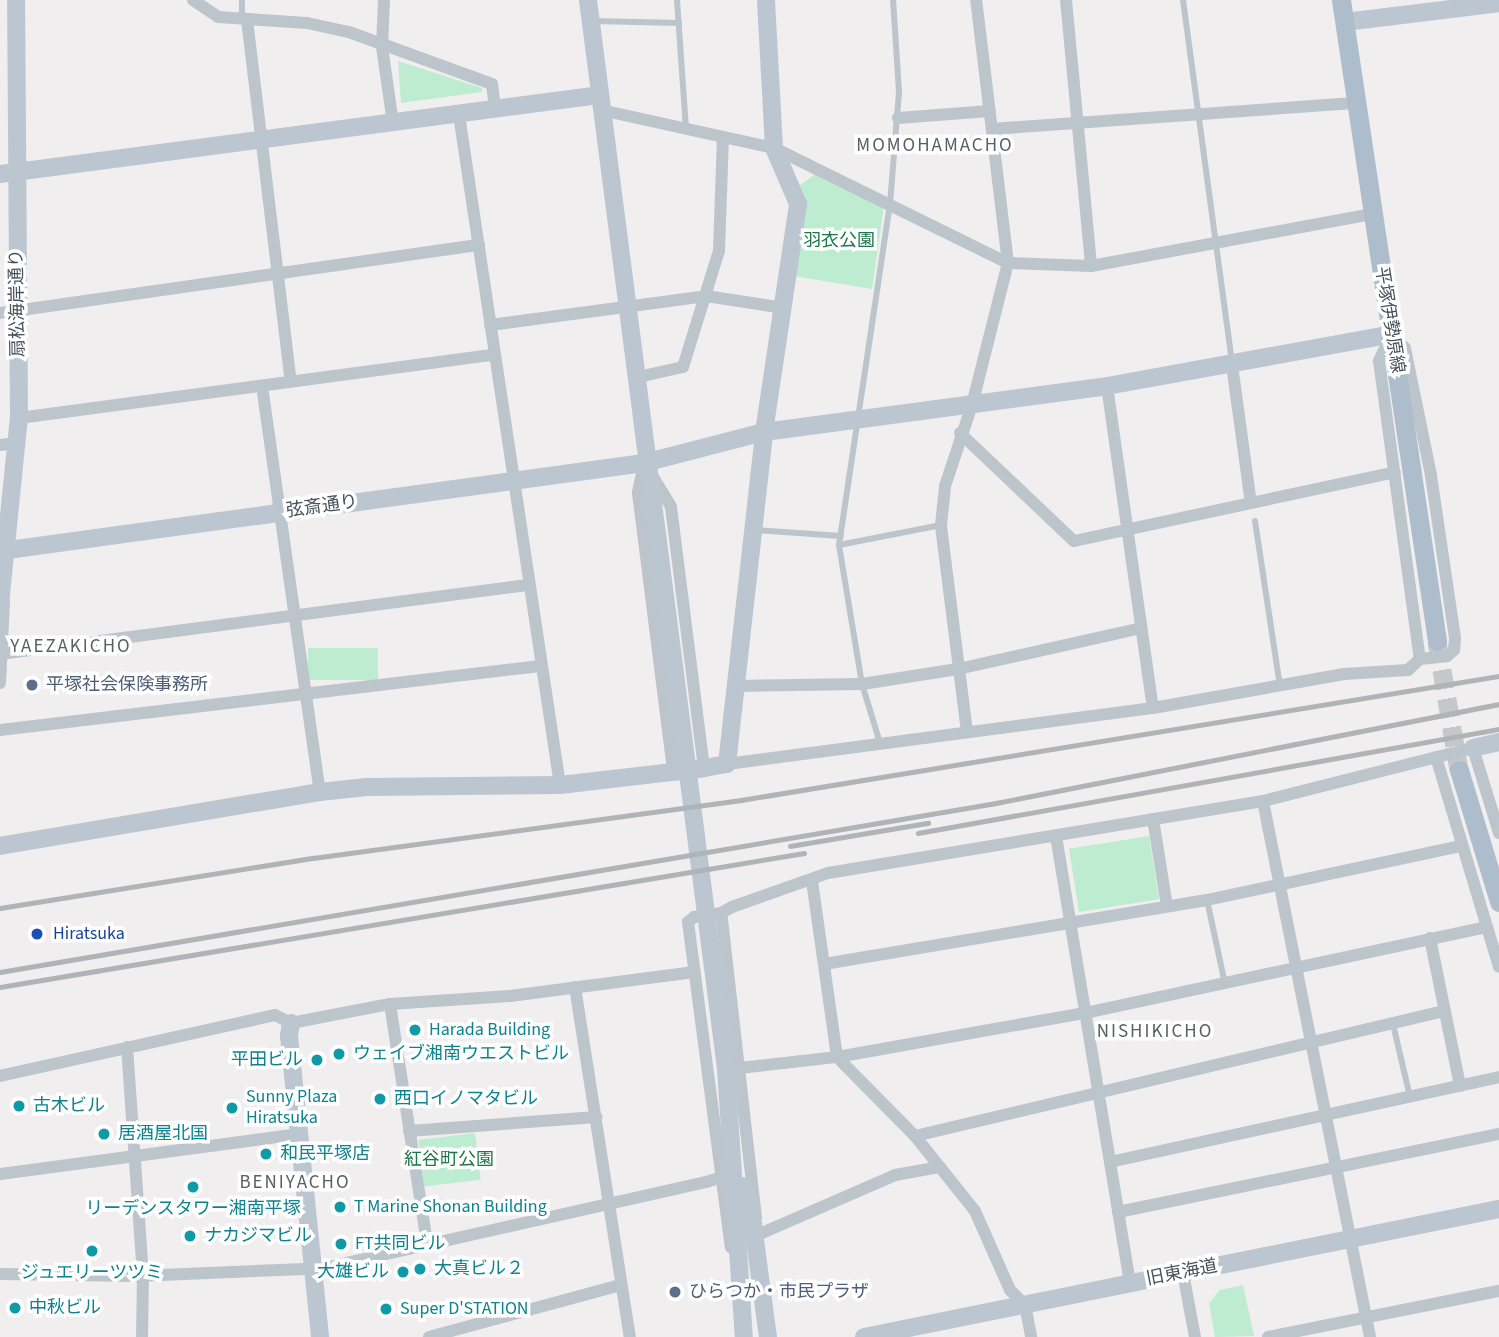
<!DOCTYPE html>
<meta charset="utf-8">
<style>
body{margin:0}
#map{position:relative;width:1499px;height:1337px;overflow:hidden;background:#f0eeee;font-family:"Source Sans 3","Noto Sans JP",sans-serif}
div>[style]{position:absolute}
.green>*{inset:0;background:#beecd0;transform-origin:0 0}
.primary-tunnel>*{height:19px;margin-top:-9.5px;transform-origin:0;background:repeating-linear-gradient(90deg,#c6c7c9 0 19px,transparent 0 29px)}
.lane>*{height:6px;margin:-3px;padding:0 3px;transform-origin:3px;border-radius:3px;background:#bdc5cc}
.street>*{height:12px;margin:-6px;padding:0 6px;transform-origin:6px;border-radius:6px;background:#bdc5cc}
.secondary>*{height:18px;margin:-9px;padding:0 9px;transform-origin:9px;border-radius:9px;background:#bcc6d1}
.primary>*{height:19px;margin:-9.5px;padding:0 9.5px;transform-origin:9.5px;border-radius:9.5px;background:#aebdcb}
.rail>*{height:4.5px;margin:-2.25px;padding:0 2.25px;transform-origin:2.25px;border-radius:2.25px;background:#b0b3b8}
.street-bridge>*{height:12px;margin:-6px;padding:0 6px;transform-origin:6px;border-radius:6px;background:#bdc5cc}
.secondary-bridge>*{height:18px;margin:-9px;padding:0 9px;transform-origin:9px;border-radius:9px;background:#bcc6d1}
.dots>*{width:19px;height:19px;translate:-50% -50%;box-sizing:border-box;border:4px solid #fff;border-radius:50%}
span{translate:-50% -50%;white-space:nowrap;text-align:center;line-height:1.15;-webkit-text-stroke:7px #fff;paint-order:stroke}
.park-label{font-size:18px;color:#1c774a}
.street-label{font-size:18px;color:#47515a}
.service-label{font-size:18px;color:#4e5e75}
.left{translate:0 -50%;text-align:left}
.transit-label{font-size:18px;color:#164399}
.culture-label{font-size:18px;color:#0d838f}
.right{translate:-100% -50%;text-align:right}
.neighbourhood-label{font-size:19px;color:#5b5e62;letter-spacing:2px}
</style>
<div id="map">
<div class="green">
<div style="clip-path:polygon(398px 61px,482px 88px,482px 92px,401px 103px)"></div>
<div style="clip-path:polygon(817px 173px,884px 206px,872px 289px,794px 276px,799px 186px)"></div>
<div style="left:378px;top:648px;width:32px;height:70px;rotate:90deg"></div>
<div style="left:1149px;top:836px;width:64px;height:81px;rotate:81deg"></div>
<div style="left:475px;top:1133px;width:47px;height:57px;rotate:83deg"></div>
<div style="clip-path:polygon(1243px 1285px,1254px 1336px,1215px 1337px,1209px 1303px,1220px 1290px)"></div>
</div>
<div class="primary-tunnel">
<div style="left:1437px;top:641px;width:131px;rotate:80.3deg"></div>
</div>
<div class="lane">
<div style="left:242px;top:0;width:19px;rotate:90deg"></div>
<div style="left:677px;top:0;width:129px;rotate:86deg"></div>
<div style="left:1183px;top:0;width:365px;rotate:82.3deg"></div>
<div style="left:593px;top:21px;width:86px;rotate:1.3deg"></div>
<div style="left:1255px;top:521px;width:167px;rotate:81.4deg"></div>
<div style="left:756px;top:530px;width:85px;rotate:4deg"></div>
<div style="left:839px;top:545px;width:104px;rotate:-11.1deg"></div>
<div style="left:880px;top:743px;width:62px;rotate:-107deg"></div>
<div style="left:862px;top:684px;width:141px;rotate:-99.4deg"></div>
<div style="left:839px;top:545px;width:345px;rotate:-81.5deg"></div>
<div style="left:890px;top:204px;width:112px;rotate:-85.4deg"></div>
<div style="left:899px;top:92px;width:92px;rotate:-93.7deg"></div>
<div style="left:1207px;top:900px;width:86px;rotate:77.9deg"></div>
<div style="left:1393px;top:1024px;width:75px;rotate:76.9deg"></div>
</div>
<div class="street">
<div style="left:193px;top:0;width:30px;rotate:34deg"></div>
<div style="left:218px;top:17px;width:89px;rotate:3.9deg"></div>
<div style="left:307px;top:23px;width:43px;rotate:12.1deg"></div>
<div style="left:349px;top:32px;width:152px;rotate:20deg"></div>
<div style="left:492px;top:84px;width:26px;rotate:83deg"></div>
<div style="left:384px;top:0;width:47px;rotate:92.4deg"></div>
<div style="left:382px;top:47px;width:77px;rotate:81.8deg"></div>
<div style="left:1066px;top:0;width:267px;rotate:84.6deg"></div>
<div style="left:247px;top:20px;width:364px;rotate:83.1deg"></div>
<div style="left:601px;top:110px;width:177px;rotate:12.4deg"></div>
<div style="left:774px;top:148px;width:261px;rotate:26.2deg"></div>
<div style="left:1008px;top:263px;width:83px;rotate:2.1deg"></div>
<div style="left:1091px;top:266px;width:285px;rotate:-10.5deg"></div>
<div style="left:459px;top:115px;width:678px;rotate:81.43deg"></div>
<div style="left:898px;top:118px;width:92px;rotate:-4.4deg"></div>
<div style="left:992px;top:129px;width:363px;rotate:-4.1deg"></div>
<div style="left:0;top:313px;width:484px;rotate:-8.1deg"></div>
<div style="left:490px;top:325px;width:218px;rotate:-7.6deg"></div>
<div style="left:706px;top:296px;width:79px;rotate:8.7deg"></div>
<div style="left:1232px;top:365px;width:139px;rotate:82.2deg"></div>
<div style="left:634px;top:378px;width:50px;rotate:-12.7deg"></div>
<div style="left:683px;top:367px;width:121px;rotate:-72.8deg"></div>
<div style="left:719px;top:251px;width:114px;rotate:-88deg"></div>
<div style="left:262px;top:386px;width:410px;rotate:81.9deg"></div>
<div style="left:1107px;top:386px;width:325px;rotate:81.9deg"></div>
<div style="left:19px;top:418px;width:479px;rotate:-7.6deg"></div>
<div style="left:960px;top:433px;width:157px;rotate:43.5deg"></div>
<div style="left:1074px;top:541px;width:328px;rotate:-12.1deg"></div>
<div style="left:0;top:445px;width:17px;rotate:-7deg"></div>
<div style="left:644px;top:464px;width:30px;rotate:102deg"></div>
<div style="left:638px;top:493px;width:281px;rotate:82.8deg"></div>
<div style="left:652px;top:475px;width:37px;rotate:59deg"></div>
<div style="left:671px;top:507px;width:263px;rotate:82.8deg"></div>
<div style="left:0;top:654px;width:532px;rotate:-7.45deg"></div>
<div style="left:0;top:683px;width:82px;rotate:-87.2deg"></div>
<div style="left:736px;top:686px;width:126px;rotate:-0.9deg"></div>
<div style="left:862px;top:684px;width:97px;rotate:-8.9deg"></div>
<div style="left:958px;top:669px;width:188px;rotate:-12.6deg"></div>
<div style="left:0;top:730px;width:544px;rotate:-6.76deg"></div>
<div style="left:967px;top:732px;width:209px;rotate:-97.2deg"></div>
<div style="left:941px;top:525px;width:39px;rotate:-84deg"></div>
<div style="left:945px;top:486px;width:85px;rotate:-71.6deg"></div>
<div style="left:972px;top:405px;width:146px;rotate:-75.8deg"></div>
<div style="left:1008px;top:263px;width:265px;rotate:-96.9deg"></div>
<div style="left:1436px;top:757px;width:219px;rotate:73.3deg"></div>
<div style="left:727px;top:764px;width:430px;rotate:-7.5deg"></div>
<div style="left:1153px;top:708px;width:194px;rotate:-10.1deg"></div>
<div style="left:1344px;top:674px;width:64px;rotate:-3.6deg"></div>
<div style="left:1408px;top:670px;width:16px;rotate:-43deg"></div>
<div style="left:1420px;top:659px;width:27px;rotate:-6deg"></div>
<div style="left:1447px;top:656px;width:9px;rotate:-41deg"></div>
<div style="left:1454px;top:650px;width:12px;rotate:-85deg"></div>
<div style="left:1455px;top:638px;width:165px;rotate:-98.4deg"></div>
<div style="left:1431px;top:475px;width:130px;rotate:-101.6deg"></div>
<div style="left:1405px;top:348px;width:19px;rotate:-133deg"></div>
<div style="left:1392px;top:334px;width:30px;rotate:116deg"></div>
<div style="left:1379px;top:361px;width:301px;rotate:82.2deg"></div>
<div style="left:1263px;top:801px;width:547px;rotate:78.71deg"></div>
<div style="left:1153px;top:819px;width:88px;rotate:80.9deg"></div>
<div style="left:1056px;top:836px;width:454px;rotate:80.6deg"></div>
<div style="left:812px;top:881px;width:178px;rotate:81.9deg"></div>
<div style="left:837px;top:1057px;width:111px;rotate:45.4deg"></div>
<div style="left:915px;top:1136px;width:96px;rotate:51.3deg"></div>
<div style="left:975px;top:1211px;width:86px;rotate:66.1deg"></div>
<div style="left:1010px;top:1290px;width:21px;rotate:45deg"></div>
<div style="left:1025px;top:1305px;width:33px;rotate:79deg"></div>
<div style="left:694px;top:917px;width:8px;rotate:140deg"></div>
<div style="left:688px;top:922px;width:328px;rotate:82.5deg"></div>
<div style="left:1430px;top:938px;width:151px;rotate:78.5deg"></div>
<div style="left:824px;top:964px;width:388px;rotate:-9.5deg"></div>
<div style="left:1207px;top:900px;width:260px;rotate:-12deg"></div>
<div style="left:575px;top:987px;width:354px;rotate:81.1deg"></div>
<div style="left:390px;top:1004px;width:243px;rotate:81.2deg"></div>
<div style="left:127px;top:1047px;width:229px;rotate:86deg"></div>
<div style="left:143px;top:1275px;width:62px;rotate:90.9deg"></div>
<div style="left:740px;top:1068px;width:98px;rotate:-6.5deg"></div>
<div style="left:837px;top:1057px;width:252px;rotate:-10.1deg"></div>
<div style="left:1085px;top:1013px;width:409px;rotate:-12.1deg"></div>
<div style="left:0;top:1076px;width:282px;rotate:-12.5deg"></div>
<div style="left:275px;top:1015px;width:18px;rotate:27deg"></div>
<div style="left:291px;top:1023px;width:101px;rotate:-10.9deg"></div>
<div style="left:390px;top:1004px;width:120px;rotate:-3.8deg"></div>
<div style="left:510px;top:996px;width:186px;rotate:-7.4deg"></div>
<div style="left:409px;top:1131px;width:188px;rotate:-4.3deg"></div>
<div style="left:915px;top:1136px;width:544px;rotate:-13.29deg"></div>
<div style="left:1110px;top:1162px;width:398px;rotate:-12.3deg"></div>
<div style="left:0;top:1174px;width:302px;rotate:-7.6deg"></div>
<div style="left:1118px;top:1212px;width:389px;rotate:-11.6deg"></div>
<div style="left:756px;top:1218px;width:307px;rotate:-96.5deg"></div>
<div style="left:721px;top:913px;width:13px;rotate:-29deg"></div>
<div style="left:732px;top:907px;width:102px;rotate:-19.5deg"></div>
<div style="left:828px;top:873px;width:441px;rotate:-9.4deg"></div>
<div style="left:1263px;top:801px;width:217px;rotate:-14.2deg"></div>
<div style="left:1473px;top:748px;width:89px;rotate:73deg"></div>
<div style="left:755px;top:1236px;width:153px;rotate:-23.5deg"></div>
<div style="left:895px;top:1175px;width:46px;rotate:-10.1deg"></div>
<div style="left:1183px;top:1273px;width:65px;rotate:79.4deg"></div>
<div style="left:0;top:1274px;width:137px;rotate:0.8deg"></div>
<div style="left:137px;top:1276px;width:187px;rotate:-2.4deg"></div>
<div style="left:324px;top:1268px;width:392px;rotate:-12.7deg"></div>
<div style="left:706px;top:1182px;width:17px;rotate:-17deg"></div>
<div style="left:722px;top:1177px;width:20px;rotate:-66deg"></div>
<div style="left:429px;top:1337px;width:198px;rotate:-15.2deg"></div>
<div style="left:1268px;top:1337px;width:236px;rotate:-11.3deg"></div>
</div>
<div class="secondary">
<div style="left:588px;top:0;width:1078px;rotate:82.64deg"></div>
<div style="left:726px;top:1069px;width:269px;rotate:86.2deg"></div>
<div style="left:1345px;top:22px;width:155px;rotate:-7deg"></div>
<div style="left:0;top:174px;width:604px;rotate:-7.51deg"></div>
<div style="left:0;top:551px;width:650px;rotate:-7.78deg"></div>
<div style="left:644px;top:463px;width:124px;rotate:-14.5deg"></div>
<div style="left:764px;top:432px;width:346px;rotate:-7.6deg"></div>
<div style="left:1107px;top:386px;width:290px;rotate:-10.3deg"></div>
<div style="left:0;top:604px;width:187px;rotate:-84.2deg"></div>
<div style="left:19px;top:418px;width:418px;rotate:-90.4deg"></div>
<div style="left:1473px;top:748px;width:27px;rotate:-13deg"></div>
<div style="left:704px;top:768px;width:23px;rotate:-10deg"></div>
<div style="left:727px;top:764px;width:334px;rotate:-83.6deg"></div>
<div style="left:764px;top:432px;width:231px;rotate:-81.5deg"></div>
<div style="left:798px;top:204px;width:61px;rotate:-113.2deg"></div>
<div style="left:774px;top:148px;width:148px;rotate:-93.1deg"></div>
<div style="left:0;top:846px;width:325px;rotate:-9.6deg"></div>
<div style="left:320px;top:792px;width:47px;rotate:-6.1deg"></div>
<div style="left:367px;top:787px;width:193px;rotate:-0.6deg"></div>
<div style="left:560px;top:785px;width:114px;rotate:-6.6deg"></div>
<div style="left:291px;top:1023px;width:13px;rotate:99deg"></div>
<div style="left:289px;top:1036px;width:303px;rotate:84.1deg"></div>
<div style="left:742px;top:1186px;width:41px;rotate:74.2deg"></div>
<div style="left:753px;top:1225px;width:113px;rotate:82.4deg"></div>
<div style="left:864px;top:1337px;width:648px;rotate:-11.4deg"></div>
</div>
<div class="primary">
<div style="left:1341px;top:0;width:648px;rotate:81.48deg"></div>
<div style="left:1459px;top:770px;width:138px;rotate:73.1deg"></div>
</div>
<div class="rail">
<div style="left:918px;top:833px;width:590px;rotate:-10.15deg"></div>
<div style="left:790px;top:846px;width:140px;rotate:-9.5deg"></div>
<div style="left:0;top:908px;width:317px;rotate:-9.1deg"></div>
<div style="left:313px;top:858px;width:432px;rotate:-7.7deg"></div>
<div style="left:741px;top:800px;width:768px;rotate:-9.29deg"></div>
<div style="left:0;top:972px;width:1010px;rotate:-9.63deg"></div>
<div style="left:996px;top:803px;width:513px;rotate:-11.13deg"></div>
<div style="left:0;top:987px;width:815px;rotate:-9.46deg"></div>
</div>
<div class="street-bridge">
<div style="left:694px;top:917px;width:27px;rotate:-8deg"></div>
</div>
<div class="secondary-bridge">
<div style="left:673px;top:772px;width:31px;rotate:-7deg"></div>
</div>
<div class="dots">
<div style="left:32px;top:685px;background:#5c6f8a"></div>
<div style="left:37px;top:934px;background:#1a4fb4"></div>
<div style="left:415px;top:1030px;background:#0f9aa8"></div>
<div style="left:339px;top:1054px;background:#0f9aa8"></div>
<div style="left:317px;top:1060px;background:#0f9aa8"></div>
<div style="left:380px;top:1099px;background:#0f9aa8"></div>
<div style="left:19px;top:1106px;background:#0f9aa8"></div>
<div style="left:232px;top:1108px;background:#0f9aa8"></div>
<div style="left:104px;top:1134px;background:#0f9aa8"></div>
<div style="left:266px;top:1154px;background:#0f9aa8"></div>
<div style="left:193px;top:1187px;background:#0f9aa8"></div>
<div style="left:340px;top:1207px;background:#0f9aa8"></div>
<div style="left:190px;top:1236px;background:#0f9aa8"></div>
<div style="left:341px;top:1244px;background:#0f9aa8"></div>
<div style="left:92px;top:1251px;background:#0f9aa8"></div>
<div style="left:420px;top:1269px;background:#0f9aa8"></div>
<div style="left:403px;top:1272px;background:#0f9aa8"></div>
<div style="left:675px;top:1292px;background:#5c6f8a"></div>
<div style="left:15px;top:1308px;background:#0f9aa8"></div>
<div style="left:386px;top:1309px;background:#0f9aa8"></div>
</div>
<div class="park-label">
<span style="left:839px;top:241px">羽衣公園</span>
<span style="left:449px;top:1160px">紅谷町公園</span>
</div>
<div class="street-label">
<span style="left:18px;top:303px;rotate:-91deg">扇松海岸通り</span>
<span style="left:1389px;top:320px;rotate:81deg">平塚伊勢原線</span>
<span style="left:322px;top:507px;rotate:-8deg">弦斎通り</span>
<span style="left:1182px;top:1273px;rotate:-11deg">旧東海道</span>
</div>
<div class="service-label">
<span class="left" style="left:46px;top:685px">平塚社会保険事務所</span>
<span class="left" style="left:689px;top:1292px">ひらつか・市民プラザ</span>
</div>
<div class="transit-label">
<span class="left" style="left:53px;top:934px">Hiratsuka</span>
</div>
<div class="culture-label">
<span class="left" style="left:429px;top:1030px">Harada Building</span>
<span class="left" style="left:353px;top:1054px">ウェイブ湘南ウエストビル</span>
<span class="right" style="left:303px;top:1060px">平田ビル</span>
<span class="left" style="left:246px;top:1108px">Sunny Plaza<br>Hiratsuka</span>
<span class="left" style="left:394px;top:1099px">西口イノマタビル</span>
<span class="left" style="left:33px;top:1106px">古木ビル</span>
<span class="left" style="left:118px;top:1134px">居酒屋北国</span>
<span class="left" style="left:280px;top:1154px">和民平塚店</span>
<span class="left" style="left:354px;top:1207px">T Marine Shonan Building</span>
<span style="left:193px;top:1209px">リーデンスタワー湘南平塚</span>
<span class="left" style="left:204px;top:1236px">ナカジマビル</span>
<span class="left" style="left:355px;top:1244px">FT共同ビル</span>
<span class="left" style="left:434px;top:1269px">大真ビル２</span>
<span class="right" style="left:389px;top:1272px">大雄ビル</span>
<span style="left:92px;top:1273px">ジュエリーツツミ</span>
<span class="left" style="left:29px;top:1308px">中秋ビル</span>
<span class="left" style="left:400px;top:1309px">Super D'STATION</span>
</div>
<div class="neighbourhood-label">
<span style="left:935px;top:146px">MOMOHAMACHO</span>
<span style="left:71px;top:647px">YAEZAKICHO</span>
<span style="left:1155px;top:1032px">NISHIKICHO</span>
<span style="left:295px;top:1183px">BENIYACHO</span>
</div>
</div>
